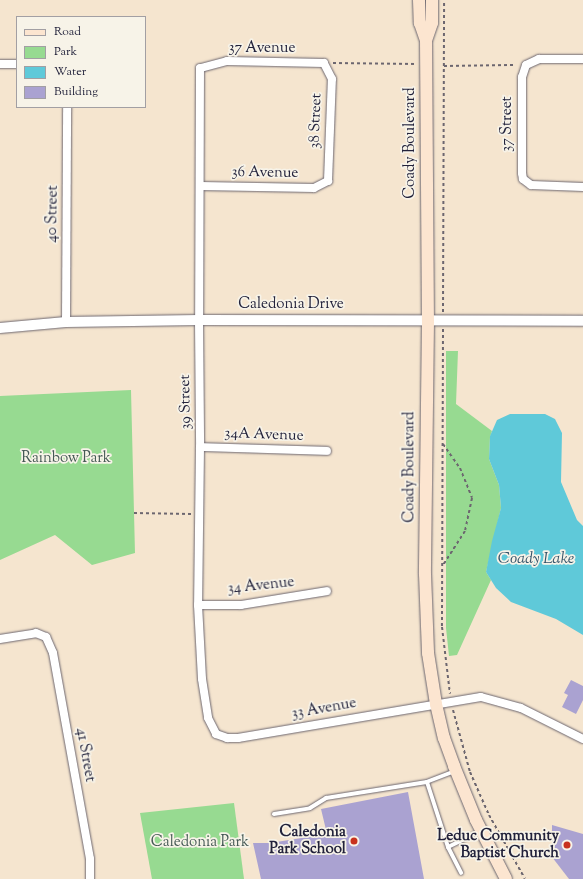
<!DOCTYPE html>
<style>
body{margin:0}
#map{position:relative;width:583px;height:879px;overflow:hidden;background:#f5e5cf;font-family:"Sorts Mill Goudy",serif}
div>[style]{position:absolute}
.green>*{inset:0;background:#97da91}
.water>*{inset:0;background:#5fc9d9}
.building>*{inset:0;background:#aaa2d1}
.path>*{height:2px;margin-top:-1px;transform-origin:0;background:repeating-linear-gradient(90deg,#6c666f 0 3px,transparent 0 6px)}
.roads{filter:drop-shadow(0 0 1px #6c666f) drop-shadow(0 0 1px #6c666f)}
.service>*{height:4px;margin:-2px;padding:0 2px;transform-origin:2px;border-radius:2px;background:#fff}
.minor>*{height:8px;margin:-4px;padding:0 4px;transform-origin:4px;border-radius:4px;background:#fff}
.tertiary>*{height:10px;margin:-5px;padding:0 5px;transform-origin:5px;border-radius:5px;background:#fff}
.secondary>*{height:12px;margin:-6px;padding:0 6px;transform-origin:6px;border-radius:6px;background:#fce5d0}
.dots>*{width:11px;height:11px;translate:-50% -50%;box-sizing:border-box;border:2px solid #f7f3e8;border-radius:50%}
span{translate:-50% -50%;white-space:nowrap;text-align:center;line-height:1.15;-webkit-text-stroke:3.5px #f7f3e8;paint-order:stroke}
.street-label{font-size:15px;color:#22223b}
.park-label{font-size:15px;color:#455955}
.poi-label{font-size:15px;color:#22223b;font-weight:700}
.right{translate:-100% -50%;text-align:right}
.water-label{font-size:16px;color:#34546a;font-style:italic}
.legend{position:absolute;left:16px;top:16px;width:130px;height:92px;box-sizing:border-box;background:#f7f3e8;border:1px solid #a29fa3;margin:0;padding:5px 7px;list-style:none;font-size:12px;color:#22223b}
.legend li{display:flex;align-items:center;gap:8px;height:20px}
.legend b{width:20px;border:1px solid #a29fa3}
</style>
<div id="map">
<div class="green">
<div style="clip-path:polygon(446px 351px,458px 351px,456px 404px,492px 431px,490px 437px,489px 459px,499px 485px,501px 508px,486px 572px,491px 580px,457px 655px,449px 656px,446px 628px)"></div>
<div style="clip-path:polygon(131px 390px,135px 553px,92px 565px,55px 535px,0 560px,0 396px)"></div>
<div style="clip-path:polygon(234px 803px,244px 879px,152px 879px,140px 813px)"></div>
</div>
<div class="water">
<div style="clip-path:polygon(510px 414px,545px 414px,555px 419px,562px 433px,561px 482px,577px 520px,583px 526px,583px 635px,556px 619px,511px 602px,496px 588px,486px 572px,492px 541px,501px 508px,499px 485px,489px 459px,490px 436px,497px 420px)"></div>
</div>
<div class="building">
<div style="clip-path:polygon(571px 680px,583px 686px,583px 700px,576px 714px,562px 707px,568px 695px,564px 693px)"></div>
<div style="clip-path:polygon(408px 792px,424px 879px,261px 879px,253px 843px,270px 843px,327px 834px,321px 809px)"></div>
<div style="clip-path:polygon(552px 825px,583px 834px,583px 879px,569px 879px,552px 857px)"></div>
</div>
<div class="path">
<div style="left:333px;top:63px;width:84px;rotate:0.7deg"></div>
<div style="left:444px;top:66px;width:72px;rotate:-0.8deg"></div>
<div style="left:443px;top:312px;width:312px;rotate:-89.8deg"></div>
<div style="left:443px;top:329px;width:298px;rotate:90.2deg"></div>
<div style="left:442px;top:627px;width:67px;rotate:83.2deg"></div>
<div style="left:443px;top:444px;width:29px;rotate:55deg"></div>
<div style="left:460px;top:468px;width:32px;rotate:68deg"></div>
<div style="left:472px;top:498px;width:34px;rotate:102deg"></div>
<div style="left:465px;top:531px;width:40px;rotate:122.9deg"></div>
<div style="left:134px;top:513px;width:57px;rotate:1deg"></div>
<div style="left:453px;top:710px;width:64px;rotate:74.7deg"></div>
<div style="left:470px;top:772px;width:47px;rotate:66.2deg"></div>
<div style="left:489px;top:815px;width:73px;rotate:60.6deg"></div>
</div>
<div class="roads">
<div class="service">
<div style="left:455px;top:771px;width:30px;rotate:159deg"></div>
<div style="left:427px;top:782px;width:68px;rotate:72.1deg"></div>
<div style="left:448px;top:847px;width:34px;rotate:-26deg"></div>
<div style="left:274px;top:814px;width:36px;rotate:-9deg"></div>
<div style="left:310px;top:808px;width:19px;rotate:-32deg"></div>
<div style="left:326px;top:798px;width:102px;rotate:-9deg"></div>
<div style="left:448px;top:847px;width:29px;rotate:63deg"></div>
</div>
<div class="minor">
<div style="left:583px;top:59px;width:44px;rotate:180deg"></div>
<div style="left:539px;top:59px;width:14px;rotate:155deg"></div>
<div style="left:526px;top:65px;width:13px;rotate:108deg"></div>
<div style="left:522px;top:77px;width:96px;rotate:90deg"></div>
<div style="left:522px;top:173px;width:6px;rotate:81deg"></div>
<div style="left:523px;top:179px;width:10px;rotate:37deg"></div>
<div style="left:531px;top:185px;width:52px;rotate:2.2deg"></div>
<div style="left:0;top:64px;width:17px"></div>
<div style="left:200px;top:186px;width:114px;rotate:1deg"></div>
<div style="left:314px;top:188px;width:16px;rotate:-27deg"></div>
<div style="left:328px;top:181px;width:102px;rotate:-87.8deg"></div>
<div style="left:332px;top:79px;width:18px;rotate:-117deg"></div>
<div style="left:324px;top:63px;width:97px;rotate:-178.8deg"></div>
<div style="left:227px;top:61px;width:28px;rotate:165deg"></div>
<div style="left:200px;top:68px;width:252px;rotate:90.2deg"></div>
<div style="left:199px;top:320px;width:127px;rotate:89.5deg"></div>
<div style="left:200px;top:447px;width:158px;rotate:90.7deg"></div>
<div style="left:198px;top:605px;width:74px;rotate:86.9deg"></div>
<div style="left:202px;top:679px;width:39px;rotate:81deg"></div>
<div style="left:208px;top:718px;width:18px;rotate:63deg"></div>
<div style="left:216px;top:734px;width:12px;rotate:20deg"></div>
<div style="left:227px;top:738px;width:11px"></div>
<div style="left:238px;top:738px;width:246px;rotate:-9.6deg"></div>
<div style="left:481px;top:697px;width:41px;rotate:15.4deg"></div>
<div style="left:521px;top:708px;width:69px;rotate:26.6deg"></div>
<div style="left:66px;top:322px;width:215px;rotate:-89.7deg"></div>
<div style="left:200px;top:447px;width:127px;rotate:1.8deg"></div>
<div style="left:198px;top:605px;width:43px"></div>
<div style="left:241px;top:605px;width:87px;rotate:-9.2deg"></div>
<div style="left:0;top:639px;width:36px;rotate:-9deg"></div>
<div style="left:36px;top:633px;width:11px;rotate:22deg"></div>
<div style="left:46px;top:637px;width:17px;rotate:66deg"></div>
<div style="left:53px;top:653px;width:209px;rotate:79.8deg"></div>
<div style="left:90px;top:859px;width:20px;rotate:90deg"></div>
</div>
<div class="tertiary">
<div style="left:0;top:328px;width:66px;rotate:-5.2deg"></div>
<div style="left:66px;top:322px;width:133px;rotate:-0.9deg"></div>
<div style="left:199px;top:320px;width:384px;rotate:0.1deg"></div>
</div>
<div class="secondary">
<div style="left:419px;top:0;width:23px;rotate:88deg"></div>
<div style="left:420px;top:23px;width:18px;rotate:71deg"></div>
<div style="left:432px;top:0;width:23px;rotate:90deg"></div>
<div style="left:432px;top:23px;width:18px;rotate:109deg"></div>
<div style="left:426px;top:40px;width:281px;rotate:89.6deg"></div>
<div style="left:428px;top:321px;width:253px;rotate:90.7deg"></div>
<div style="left:425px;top:574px;width:79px;rotate:87.8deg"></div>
<div style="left:428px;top:653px;width:52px;rotate:81.1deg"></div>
<div style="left:436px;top:704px;width:35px;rotate:77deg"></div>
<div style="left:444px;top:738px;width:30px;rotate:70deg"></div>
<div style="left:454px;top:766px;width:58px;rotate:67.8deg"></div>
<div style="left:476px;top:820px;width:66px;rotate:63deg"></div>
</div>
</div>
<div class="dots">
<div style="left:354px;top:841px;background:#c8321e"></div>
<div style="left:567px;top:845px;background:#c8321e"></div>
</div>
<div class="street-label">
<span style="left:262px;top:49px">37 Avenue</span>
<span style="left:316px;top:121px;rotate:-88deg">38 Street</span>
<span style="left:508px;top:124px;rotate:-90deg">37 Street</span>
<span style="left:411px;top:143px;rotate:-90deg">Coady Boulevard</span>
<span style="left:265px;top:173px;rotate:1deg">36 Avenue</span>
<span style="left:53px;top:214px;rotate:-89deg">40 Street</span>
<span style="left:291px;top:305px">Caledonia Drive</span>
<span style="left:186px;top:402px;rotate:-91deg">39 Street</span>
<span style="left:264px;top:435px;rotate:2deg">34A Avenue</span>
<span style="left:410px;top:467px;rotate:-90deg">Coady Boulevard</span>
<span style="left:261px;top:586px;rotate:-6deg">34 Avenue</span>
<span style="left:324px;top:709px;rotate:-10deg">33 Avenue</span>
<span style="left:85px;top:755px;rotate:80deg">41 Street</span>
</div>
<div class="park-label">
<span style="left:66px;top:459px">Rainbow Park</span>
<span style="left:200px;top:843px">Caledonia Park</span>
</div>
<div class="poi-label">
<span class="right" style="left:346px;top:841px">Caledonia<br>Park School</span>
<span class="right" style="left:559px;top:845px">Leduc Community<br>Baptist Church</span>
</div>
<div class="water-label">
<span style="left:536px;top:560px">Coady Lake</span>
</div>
<ul class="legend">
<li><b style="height:5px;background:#fce5d0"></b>Road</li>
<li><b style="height:11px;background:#97da91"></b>Park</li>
<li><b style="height:11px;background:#5fc9d9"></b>Water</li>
<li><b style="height:11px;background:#aaa2d1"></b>Building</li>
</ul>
</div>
